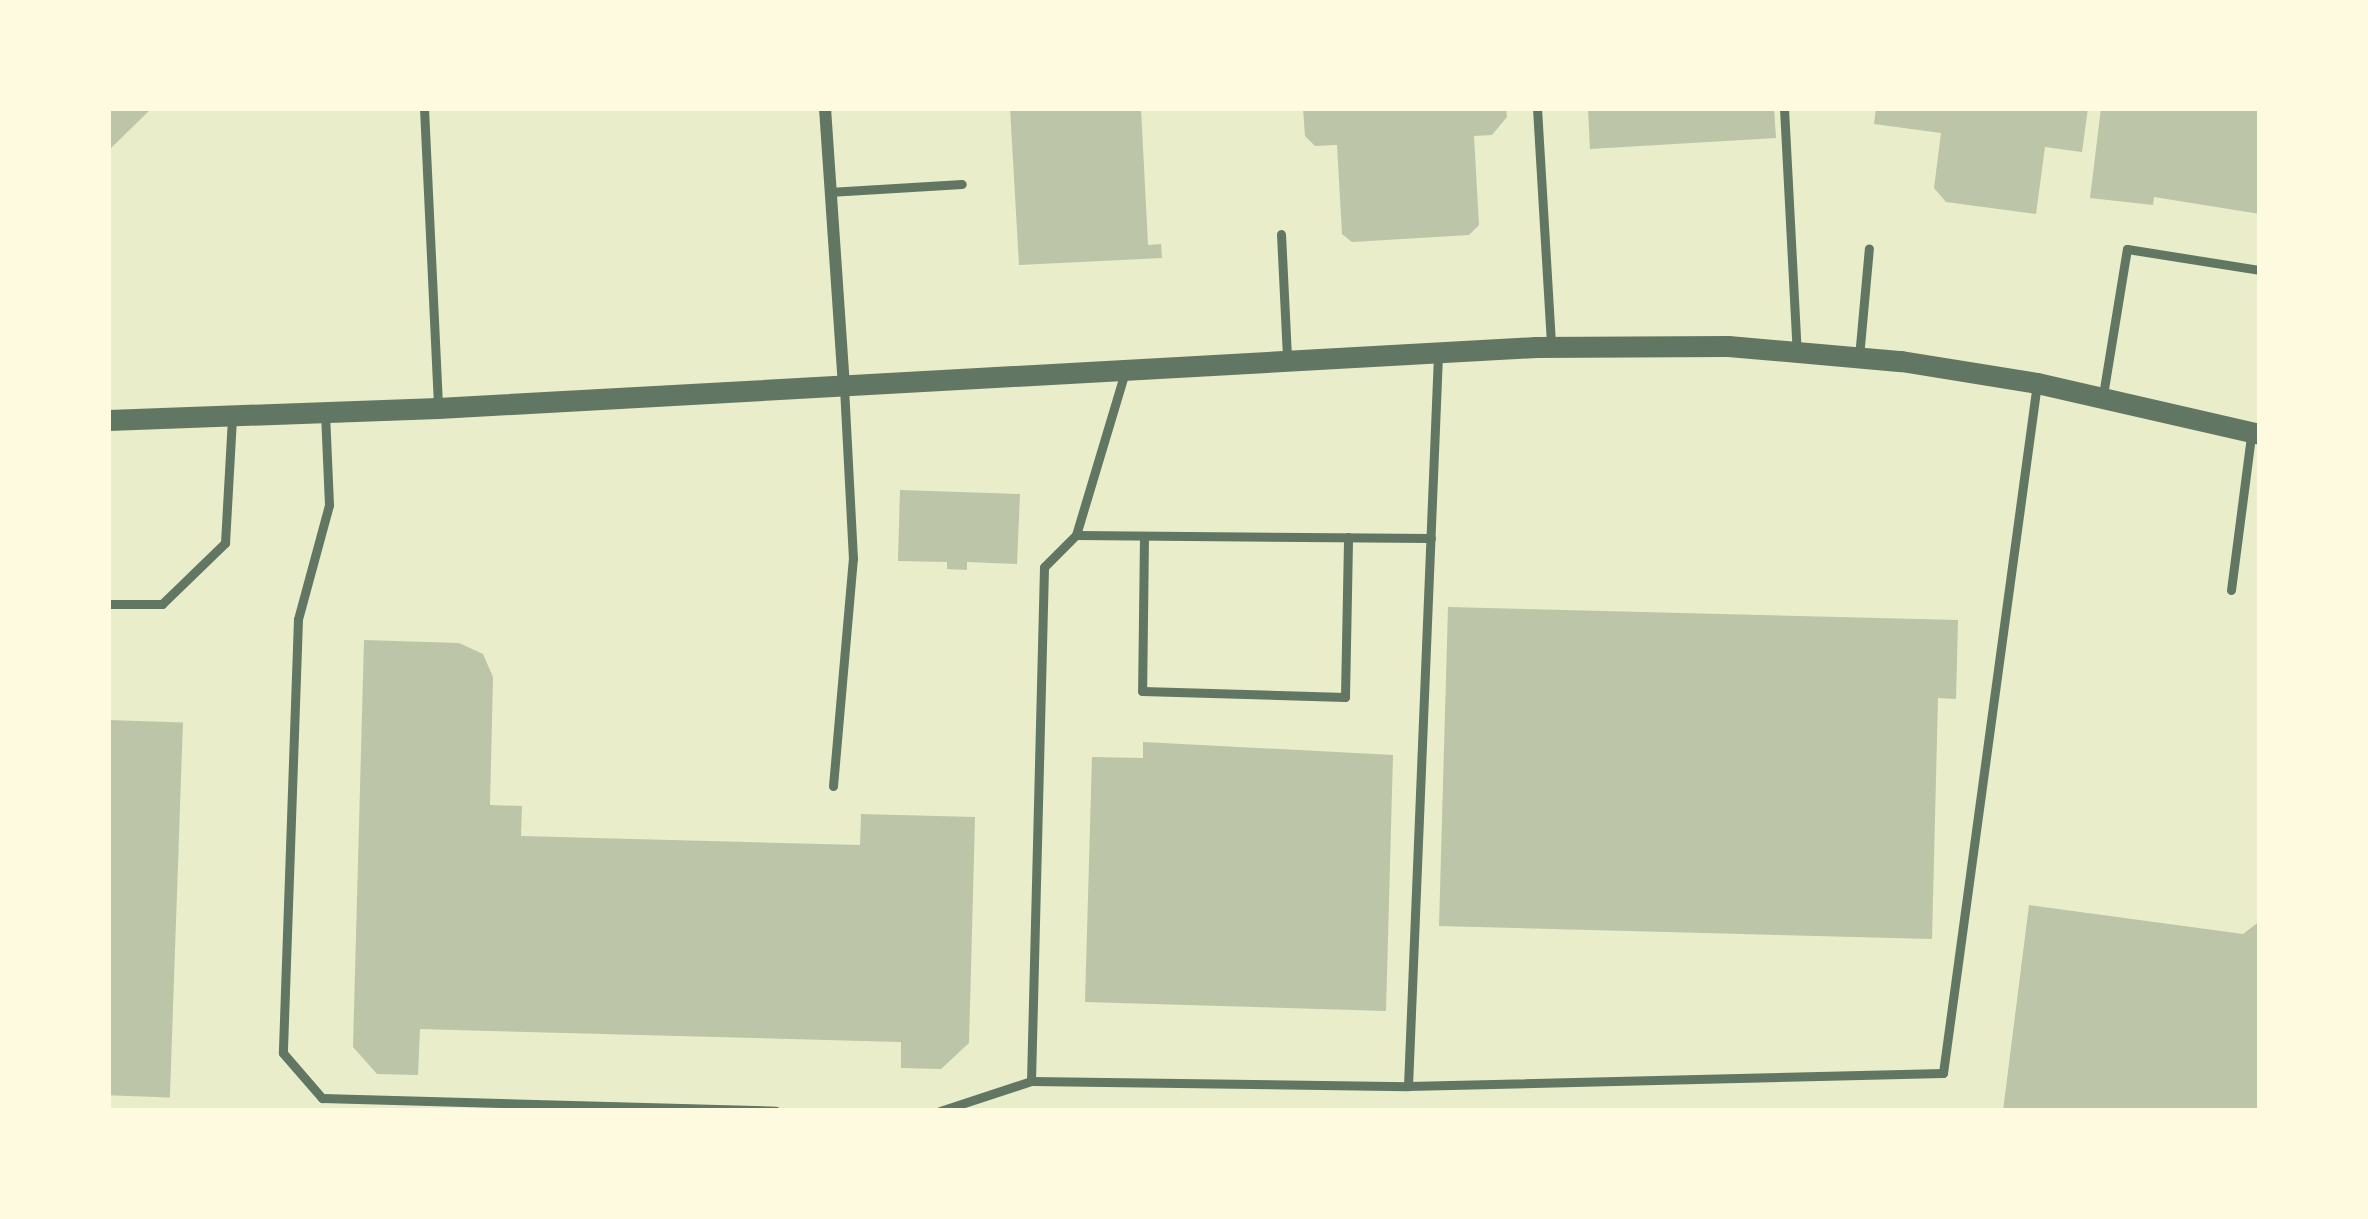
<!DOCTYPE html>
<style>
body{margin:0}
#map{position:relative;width:2368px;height:1219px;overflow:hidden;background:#e9edc9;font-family:"Times New Roman",serif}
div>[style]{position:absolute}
.building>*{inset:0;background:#bcc5a7;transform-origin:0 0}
.service>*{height:9px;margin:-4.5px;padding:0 4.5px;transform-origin:4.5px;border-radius:4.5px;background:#617663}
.minor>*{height:12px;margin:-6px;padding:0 6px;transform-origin:6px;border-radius:6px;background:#617663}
.tertiary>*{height:21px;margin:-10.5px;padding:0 10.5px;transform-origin:10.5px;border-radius:10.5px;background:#617663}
span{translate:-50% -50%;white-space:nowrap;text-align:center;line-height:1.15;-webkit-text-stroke:9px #fefae0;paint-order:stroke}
.frame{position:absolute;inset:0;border:111px solid #fefae0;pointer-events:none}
</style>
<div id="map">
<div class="building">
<div style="clip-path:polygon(108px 108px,152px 108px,108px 151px)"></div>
<div style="clip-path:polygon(1010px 108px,1141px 108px,1148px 245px,1161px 244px,1162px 258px,1019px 265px)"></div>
<div style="clip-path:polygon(1303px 108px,1506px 108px,1507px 117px,1492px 135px,1474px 136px,1479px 225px,1469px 235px,1352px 242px,1342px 234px,1337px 145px,1315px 146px,1305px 136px)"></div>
<div style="clip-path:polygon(1588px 108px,1774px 108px,1776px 138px,1590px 149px)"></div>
<div style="clip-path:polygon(1876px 108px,2088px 108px,2082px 152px,2045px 147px,2036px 214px,1946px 202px,1934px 188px,1941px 133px,1874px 124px)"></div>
<div style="clip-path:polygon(2101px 108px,2260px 108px,2260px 214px,2154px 197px,2153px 205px,2090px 198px)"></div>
<div style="clip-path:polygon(900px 490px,1020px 494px,1017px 564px,967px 562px,967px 570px,947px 569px,947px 562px,898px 561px)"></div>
<div style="clip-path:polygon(1448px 607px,1958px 620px,1956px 699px,1938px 698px,1932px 939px,1439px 926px)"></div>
<div style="clip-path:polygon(364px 640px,459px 643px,483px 654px,493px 677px,490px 805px,522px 806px,521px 836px,860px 845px,861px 814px,975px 817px,969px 1043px,941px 1069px,901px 1068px,901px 1042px,420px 1029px,418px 1075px,377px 1074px,353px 1047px)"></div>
<div style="left:108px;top:720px;width:75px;height:375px;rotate:2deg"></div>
<div style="clip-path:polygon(1143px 742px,1393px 755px,1386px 1011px,1085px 1002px,1092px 757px,1143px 758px)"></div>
<div style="clip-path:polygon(2029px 905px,2243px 934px,2260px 921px,2260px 1111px,2003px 1111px)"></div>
</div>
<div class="service">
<div style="left:424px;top:108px;width:300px;rotate:87.3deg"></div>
<div style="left:1537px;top:108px;width:239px;rotate:86.6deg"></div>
<div style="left:1784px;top:108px;width:244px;rotate:87deg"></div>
<div style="left:829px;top:192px;width:133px;rotate:-3.4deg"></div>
<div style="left:1281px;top:234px;width:123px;rotate:87.2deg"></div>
<div style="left:1859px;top:357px;width:109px;rotate:-84.8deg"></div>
<div style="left:2103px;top:395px;width:148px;rotate:-80.7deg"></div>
<div style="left:2127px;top:249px;width:135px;rotate:9deg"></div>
<div style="left:325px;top:413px;width:92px;rotate:87.5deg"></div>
<div style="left:329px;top:505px;width:118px;rotate:105.2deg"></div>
<div style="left:298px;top:619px;width:434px;rotate:92deg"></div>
<div style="left:283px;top:1053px;width:60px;rotate:49.1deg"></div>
<div style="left:322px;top:1098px;width:454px;rotate:1.6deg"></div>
<div style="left:1076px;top:535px;width:355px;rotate:0.5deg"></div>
<div style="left:1144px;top:536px;width:155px;rotate:90.7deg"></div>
<div style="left:1142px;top:691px;width:203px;rotate:1.7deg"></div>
<div style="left:1345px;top:697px;width:160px;rotate:-88.9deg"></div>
<div style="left:2231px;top:590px;width:156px;rotate:-82.6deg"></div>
<div style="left:108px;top:604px;width:54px"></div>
<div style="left:162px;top:604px;width:88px;rotate:-44.1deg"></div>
<div style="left:225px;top:543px;width:126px;rotate:-86.8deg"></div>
<div style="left:833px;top:786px;width:228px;rotate:-85deg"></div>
<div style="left:853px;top:559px;width:172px;rotate:-93deg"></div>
<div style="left:1031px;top:1081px;width:514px;rotate:-88.55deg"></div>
<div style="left:1044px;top:567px;width:45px;rotate:-45deg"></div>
<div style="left:1076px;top:535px;width:170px;rotate:-73.3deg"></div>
<div style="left:1408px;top:1086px;width:733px;rotate:-87.65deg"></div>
<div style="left:940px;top:1111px;width:96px;rotate:-18.2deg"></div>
<div style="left:1031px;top:1081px;width:377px;rotate:0.8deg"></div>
<div style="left:1408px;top:1086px;width:535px;rotate:-1.39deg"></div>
<div style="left:1943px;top:1073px;width:696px;rotate:-82.24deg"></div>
</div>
<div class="minor">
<div style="left:825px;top:108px;width:279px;rotate:86.1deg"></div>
</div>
<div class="tertiary">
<div style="left:108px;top:420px;width:330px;rotate:-2.1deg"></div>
<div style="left:438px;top:408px;width:1100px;rotate:-3.18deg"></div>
<div style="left:1536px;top:347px;width:192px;rotate:-0.3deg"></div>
<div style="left:1728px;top:346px;width:174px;rotate:5deg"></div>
<div style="left:1901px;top:361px;width:138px;rotate:9.2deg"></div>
<div style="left:2037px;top:383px;width:229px;rotate:12.9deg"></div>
</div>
<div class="frame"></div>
</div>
